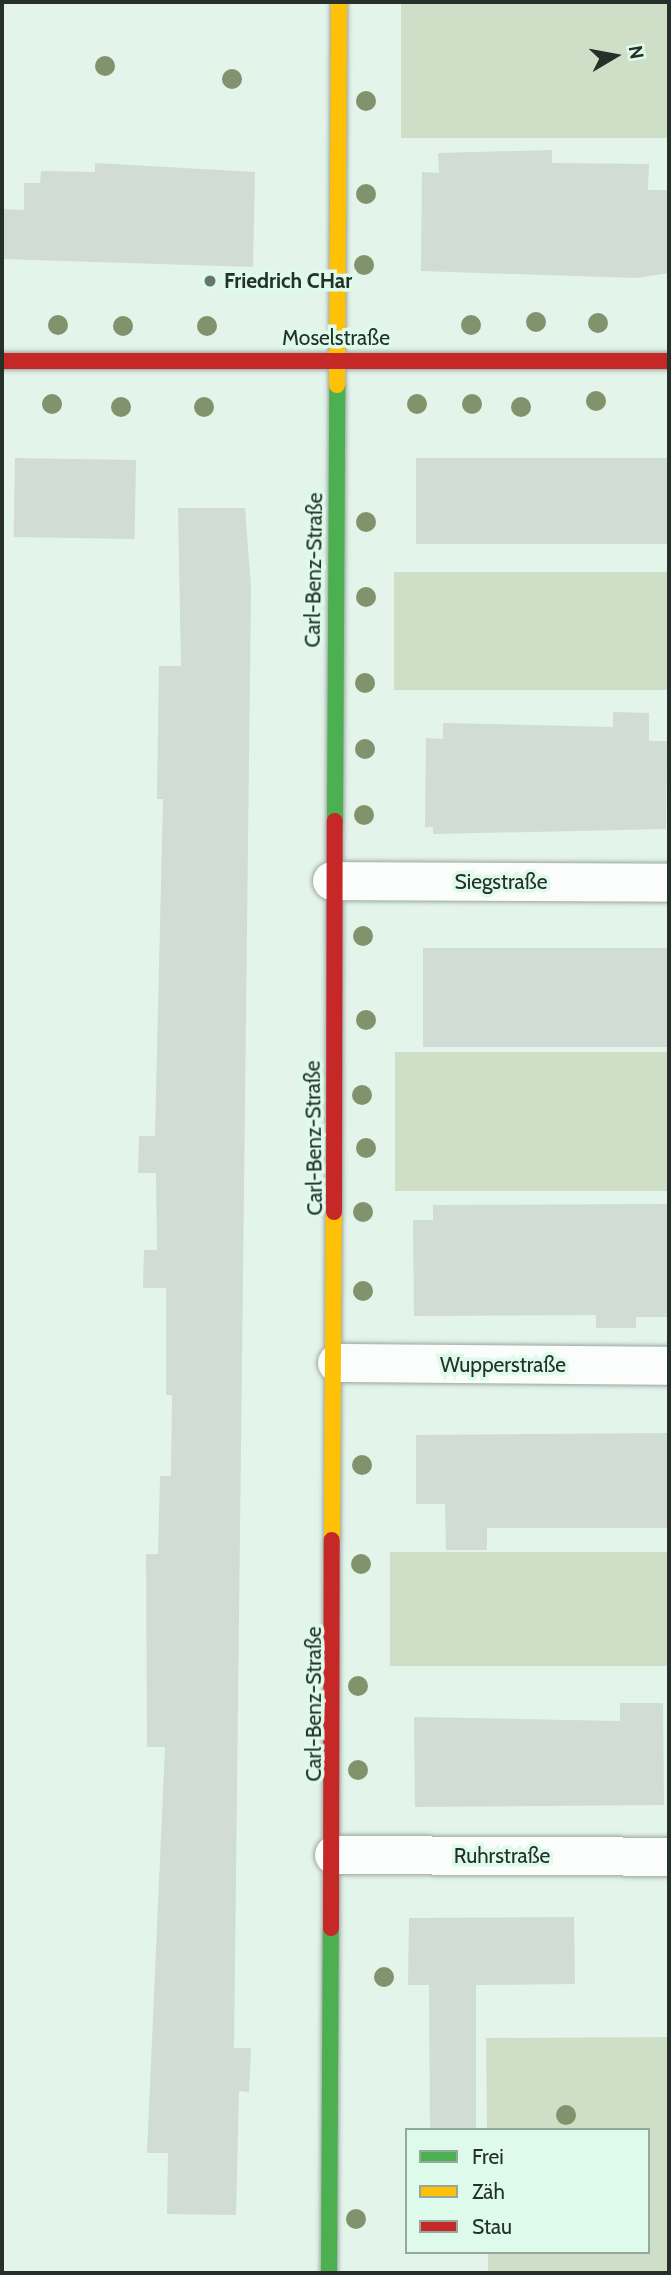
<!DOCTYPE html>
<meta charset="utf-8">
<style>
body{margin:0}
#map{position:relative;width:671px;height:2275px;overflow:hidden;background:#e3f4eb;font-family:Cabin,sans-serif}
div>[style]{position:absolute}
.green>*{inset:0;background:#cfdfc7;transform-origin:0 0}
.building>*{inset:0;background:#d0dcd5;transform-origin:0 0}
.roads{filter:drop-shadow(0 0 2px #9aa7a0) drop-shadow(0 0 2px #9aa7a0)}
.street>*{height:38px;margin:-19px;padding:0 19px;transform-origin:19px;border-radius:19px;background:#fbfdfc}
.fast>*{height:16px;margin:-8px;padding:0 8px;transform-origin:8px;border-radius:8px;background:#4caf50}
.slow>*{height:16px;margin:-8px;padding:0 8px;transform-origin:8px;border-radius:8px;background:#ffc107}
.jam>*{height:16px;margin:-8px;padding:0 8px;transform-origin:8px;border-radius:8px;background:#c62828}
.trees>*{width:20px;height:20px;margin:-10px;border-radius:50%;background:#81936c}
.dots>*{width:19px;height:19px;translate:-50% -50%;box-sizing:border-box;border:4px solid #ddfaeb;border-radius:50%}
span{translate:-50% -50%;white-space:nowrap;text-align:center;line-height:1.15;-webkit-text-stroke:7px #ddfaeb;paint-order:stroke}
.poi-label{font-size:21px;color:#25302a;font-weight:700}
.left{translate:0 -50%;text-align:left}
.street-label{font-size:21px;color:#25302a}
.frame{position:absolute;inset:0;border:4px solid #25302a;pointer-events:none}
.legend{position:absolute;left:405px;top:2128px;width:245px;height:126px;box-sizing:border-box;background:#ddfaeb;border:2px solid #93a99e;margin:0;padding:9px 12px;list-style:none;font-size:21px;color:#25302a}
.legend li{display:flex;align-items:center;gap:14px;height:35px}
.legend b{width:35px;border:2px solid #93a99e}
.north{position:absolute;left:580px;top:21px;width:70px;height:70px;-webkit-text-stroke:5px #ddfaeb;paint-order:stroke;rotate:80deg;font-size:19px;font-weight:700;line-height:28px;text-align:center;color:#25302a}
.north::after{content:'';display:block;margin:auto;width:24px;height:32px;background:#25302a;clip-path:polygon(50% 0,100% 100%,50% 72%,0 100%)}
</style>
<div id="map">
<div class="green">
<div style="left:401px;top:2px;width:268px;height:136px"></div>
<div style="left:394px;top:572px;width:275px;height:118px"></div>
<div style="left:395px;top:1052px;width:274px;height:139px"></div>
<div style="left:390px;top:1552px;width:279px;height:114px"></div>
<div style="clip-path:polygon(669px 2037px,669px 2273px,488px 2273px,488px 2252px,648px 2252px,648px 2130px,487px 2130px,486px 2038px)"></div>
</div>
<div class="building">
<div style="clip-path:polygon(552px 150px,552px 163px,649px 164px,648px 190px,669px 190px,669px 273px,637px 278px,421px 271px,422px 172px,439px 173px,438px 153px)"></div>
<div style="clip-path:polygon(95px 163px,255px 172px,253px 267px,2px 259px,2px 209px,24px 210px,24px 183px,40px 183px,41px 171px,95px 172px)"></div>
<div style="left:15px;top:458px;width:121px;height:79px;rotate:1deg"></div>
<div style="left:416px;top:458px;width:253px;height:86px"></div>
<div style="clip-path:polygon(178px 508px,245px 508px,251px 587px,234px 2048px,251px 2048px,249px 2092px,239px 2091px,236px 2215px,167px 2214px,168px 2153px,147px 2153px,165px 1747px,147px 1747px,146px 1554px,158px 1554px,160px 1476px,171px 1476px,172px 1395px,166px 1395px,166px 1288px,143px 1288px,144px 1250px,157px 1250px,156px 1173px,138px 1173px,139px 1136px,155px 1136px,163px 799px,157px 799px,159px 666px,181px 666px)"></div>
<div style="clip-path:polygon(613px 712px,649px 713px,649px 741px,667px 741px,666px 829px,433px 834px,433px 827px,425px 827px,426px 738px,443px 739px,443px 723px,613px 727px)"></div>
<div style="left:423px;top:948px;width:246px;height:99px"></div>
<div style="clip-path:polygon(669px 1204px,669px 1317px,636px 1317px,636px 1328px,596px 1328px,596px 1315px,414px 1316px,413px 1220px,433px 1220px,433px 1205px)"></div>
<div style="clip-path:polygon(669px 1433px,669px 1528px,487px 1528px,487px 1550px,446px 1550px,445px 1504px,416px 1504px,416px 1435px)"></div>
<div style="clip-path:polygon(620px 1703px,663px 1703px,664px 1805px,415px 1807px,414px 1717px,620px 1721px)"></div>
<div style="clip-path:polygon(574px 1917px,575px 1984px,476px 1985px,476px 2130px,430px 2130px,429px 1985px,408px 1985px,409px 1918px)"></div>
</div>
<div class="roads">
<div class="street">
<div style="left:332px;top:881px;width:337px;rotate:0.3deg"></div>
<div style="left:337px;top:1363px;width:332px;rotate:0.5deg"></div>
<div style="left:334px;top:1855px;width:335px;rotate:0.3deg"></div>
</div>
<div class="fast">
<div style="left:335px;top:821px;width:436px;rotate:-89.7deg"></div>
<div style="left:329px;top:2273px;width:345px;rotate:-89.7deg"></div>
</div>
<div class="slow">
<div style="left:337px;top:385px;width:383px;rotate:-89.7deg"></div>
<div style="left:332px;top:1540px;width:328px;rotate:-89.7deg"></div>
</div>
<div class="jam">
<div style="left:2px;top:361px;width:667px"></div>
<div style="left:334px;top:1212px;width:391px;rotate:-89.9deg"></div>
<div style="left:331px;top:1928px;width:388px;rotate:-89.9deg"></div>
</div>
</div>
<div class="trees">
<div style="left:105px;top:66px"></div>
<div style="left:232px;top:79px"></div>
<div style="left:366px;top:101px"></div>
<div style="left:366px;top:194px"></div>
<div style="left:364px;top:265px"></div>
<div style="left:536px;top:322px"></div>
<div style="left:598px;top:323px"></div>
<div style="left:58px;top:325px"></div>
<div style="left:471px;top:325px"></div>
<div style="left:123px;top:326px"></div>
<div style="left:207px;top:326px"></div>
<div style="left:596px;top:401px"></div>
<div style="left:52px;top:404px"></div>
<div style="left:417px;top:404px"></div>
<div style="left:472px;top:404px"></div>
<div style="left:121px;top:407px"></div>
<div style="left:204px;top:407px"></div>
<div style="left:521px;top:407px"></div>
<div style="left:366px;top:522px"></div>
<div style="left:366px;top:597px"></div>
<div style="left:365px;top:683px"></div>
<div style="left:365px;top:749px"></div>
<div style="left:364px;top:815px"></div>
<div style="left:363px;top:936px"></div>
<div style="left:366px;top:1020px"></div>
<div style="left:362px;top:1095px"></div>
<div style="left:366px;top:1148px"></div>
<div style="left:363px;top:1212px"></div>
<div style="left:363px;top:1291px"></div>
<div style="left:362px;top:1465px"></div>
<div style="left:361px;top:1564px"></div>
<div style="left:358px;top:1686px"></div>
<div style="left:358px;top:1770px"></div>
<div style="left:384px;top:1977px"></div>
<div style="left:566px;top:2115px"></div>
<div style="left:356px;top:2219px"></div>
</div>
<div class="dots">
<div style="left:210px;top:281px;background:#68756e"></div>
</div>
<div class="poi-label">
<span class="left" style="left:224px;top:281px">Friedrich CHar</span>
</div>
<div class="street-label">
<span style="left:336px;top:338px">Moselstraße</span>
<span style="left:314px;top:570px;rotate:-89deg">Carl-Benz-Straße</span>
<span style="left:501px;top:882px">Siegstraße</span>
<span style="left:314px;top:1138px;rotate:-91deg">Carl-Benz-Straße</span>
<span style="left:503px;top:1365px">Wupperstraße</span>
<span style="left:314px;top:1704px;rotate:-90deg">Carl-Benz-Straße</span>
<span style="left:502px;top:1856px">Ruhrstraße</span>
</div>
<div class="frame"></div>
<ul class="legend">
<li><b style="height:9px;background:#4caf50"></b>Frei</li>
<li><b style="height:9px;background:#ffc107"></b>Zäh</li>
<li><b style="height:9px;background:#c62828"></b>Stau</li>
</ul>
<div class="north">N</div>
</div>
